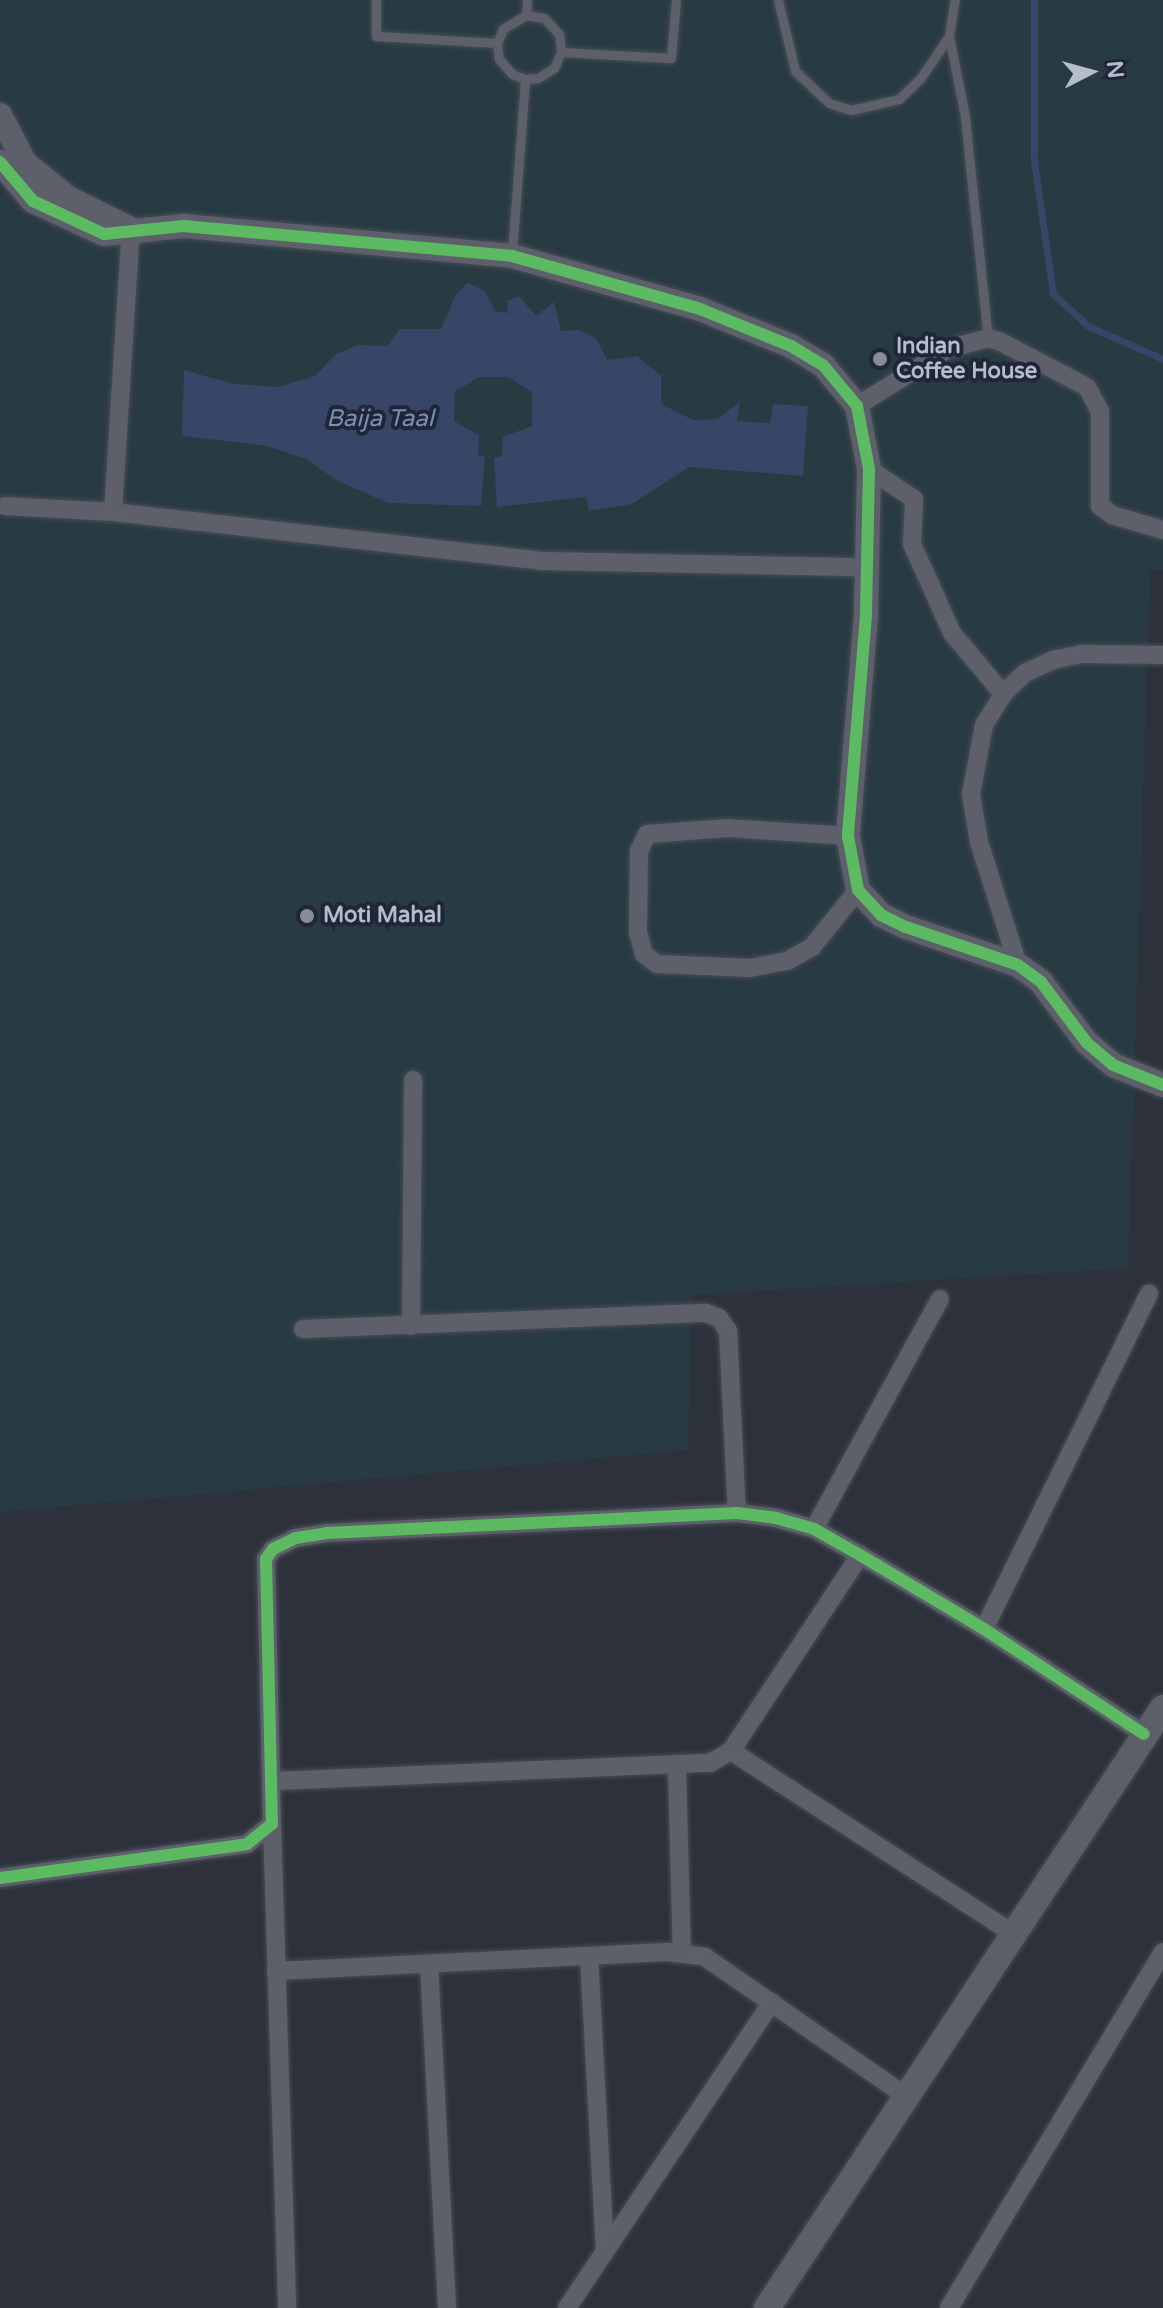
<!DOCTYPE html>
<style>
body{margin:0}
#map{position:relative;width:1163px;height:2308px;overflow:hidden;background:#2c313c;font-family:"Varela Round",sans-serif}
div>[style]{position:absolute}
.green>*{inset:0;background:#283b43}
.water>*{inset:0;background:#374567}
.stream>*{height:7px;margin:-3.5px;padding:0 3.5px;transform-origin:3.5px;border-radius:3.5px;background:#374567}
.roads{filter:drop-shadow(0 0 2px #494c55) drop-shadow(0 0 2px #494c55)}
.service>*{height:9px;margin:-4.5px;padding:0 4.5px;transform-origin:4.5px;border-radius:4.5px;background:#5d606a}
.minor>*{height:18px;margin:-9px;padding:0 9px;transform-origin:9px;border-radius:9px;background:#5d606a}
.tertiary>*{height:24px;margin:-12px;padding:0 12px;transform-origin:12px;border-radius:12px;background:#5d606a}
.secondary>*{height:26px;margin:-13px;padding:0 13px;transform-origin:13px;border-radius:13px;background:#5c5e68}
.cycleway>*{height:12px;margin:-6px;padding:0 6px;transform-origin:6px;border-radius:6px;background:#5cba63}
.dots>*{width:22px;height:22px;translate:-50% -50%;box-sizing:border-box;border:4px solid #1e2638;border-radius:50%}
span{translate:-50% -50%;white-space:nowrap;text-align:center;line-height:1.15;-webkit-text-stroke:8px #1e2638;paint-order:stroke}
.poi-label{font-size:22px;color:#b7bccd;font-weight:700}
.left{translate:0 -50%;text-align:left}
.water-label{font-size:24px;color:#7d8eb5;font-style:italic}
.north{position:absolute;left:1051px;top:32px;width:80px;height:80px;-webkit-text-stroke:6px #1e2638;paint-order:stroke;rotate:84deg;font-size:22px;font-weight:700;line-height:32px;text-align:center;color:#b7bccd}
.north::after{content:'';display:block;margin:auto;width:28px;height:36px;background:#b7bccd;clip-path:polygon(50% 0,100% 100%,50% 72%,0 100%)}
</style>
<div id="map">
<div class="green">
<div style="clip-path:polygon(0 0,1163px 0,1163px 570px,1150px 571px,1128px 1268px,692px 1295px,688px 1450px,0 1512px)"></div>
</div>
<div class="water">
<div style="clip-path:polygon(468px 283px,485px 291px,495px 311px,508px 313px,507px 301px,519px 296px,536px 316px,554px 302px,561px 331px,579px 330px,596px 338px,607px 360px,637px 356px,661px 376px,661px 404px,693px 420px,717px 419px,740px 402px,737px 421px,770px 423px,773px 404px,808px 406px,803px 476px,689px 467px,632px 504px,589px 511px,586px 497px,497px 507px,494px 458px,502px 456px,503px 437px,532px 426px,532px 392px,508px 377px,480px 377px,455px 391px,454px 421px,479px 435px,478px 455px,485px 457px,481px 506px,388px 503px,338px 481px,306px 459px,268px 446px,182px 436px,184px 370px,233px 384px,278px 387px,315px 376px,336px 354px,358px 345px,387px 346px,400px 329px,441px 329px,456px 294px)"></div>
</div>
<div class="stream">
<div style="left:1034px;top:0;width:161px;rotate:90deg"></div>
<div style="left:1034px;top:161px;width:134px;rotate:81.9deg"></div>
<div style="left:1053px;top:294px;width:47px;rotate:42.4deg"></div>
<div style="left:1088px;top:326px;width:82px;rotate:23.7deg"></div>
</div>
<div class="roads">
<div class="service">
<div style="left:376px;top:0;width:36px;rotate:90deg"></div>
<div style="left:376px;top:36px;width:121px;rotate:3.3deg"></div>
<div style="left:778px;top:0;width:73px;rotate:76.5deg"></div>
<div style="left:795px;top:71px;width:47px;rotate:43.3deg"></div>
<div style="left:829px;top:103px;width:23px;rotate:18deg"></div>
<div style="left:851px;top:110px;width:49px;rotate:-12.9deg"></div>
<div style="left:899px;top:99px;width:29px;rotate:-44deg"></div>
<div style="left:920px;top:79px;width:52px;rotate:-56deg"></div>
<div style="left:949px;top:36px;width:36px;rotate:-81deg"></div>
<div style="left:526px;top:15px;width:15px;rotate:-86deg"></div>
<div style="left:949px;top:36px;width:83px;rotate:78.8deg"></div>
<div style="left:965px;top:117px;width:222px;rotate:84.1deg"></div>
<div style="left:561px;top:52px;width:110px;rotate:3.1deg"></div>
<div style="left:671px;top:58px;width:58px;rotate:-85.1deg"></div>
<div style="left:512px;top:253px;width:174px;rotate:-85.7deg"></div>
<div style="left:525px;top:79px;width:13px;rotate:-4deg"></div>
<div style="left:538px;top:78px;width:19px;rotate:-32deg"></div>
<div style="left:554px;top:68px;width:17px;rotate:-66deg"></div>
<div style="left:561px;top:52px;width:18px;rotate:-96deg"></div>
<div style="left:559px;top:34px;width:22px;rotate:-133deg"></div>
<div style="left:544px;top:18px;width:18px;rotate:-171deg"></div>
<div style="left:526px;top:15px;width:27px;rotate:149deg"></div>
<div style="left:503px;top:29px;width:15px;rotate:113deg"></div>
<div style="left:497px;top:43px;width:16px;rotate:83deg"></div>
<div style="left:499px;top:59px;width:20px;rotate:49deg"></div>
<div style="left:512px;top:74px;width:14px;rotate:21deg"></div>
</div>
<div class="minor">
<div style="left:857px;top:406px;width:107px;rotate:-32.1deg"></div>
<div style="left:948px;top:349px;width:41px;rotate:-15.4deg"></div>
<div style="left:988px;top:338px;width:11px;rotate:15deg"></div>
<div style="left:999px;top:341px;width:99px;rotate:27.6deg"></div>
<div style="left:1087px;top:387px;width:27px;rotate:62deg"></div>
<div style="left:1100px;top:411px;width:95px;rotate:90deg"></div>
<div style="left:1100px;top:506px;width:15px;rotate:37deg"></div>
<div style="left:1112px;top:515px;width:53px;rotate:16.4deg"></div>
<div style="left:869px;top:469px;width:54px;rotate:33.7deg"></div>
<div style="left:914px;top:499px;width:45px;rotate:92.5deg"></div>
<div style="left:912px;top:544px;width:98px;rotate:65.8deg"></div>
<div style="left:952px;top:633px;width:80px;rotate:50.1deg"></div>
<div style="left:5px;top:506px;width:108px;rotate:3.2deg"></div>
<div style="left:113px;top:512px;width:430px;rotate:6.5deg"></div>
<div style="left:540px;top:561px;width:326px;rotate:1.1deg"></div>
<div style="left:113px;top:512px;width:284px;rotate:-86.4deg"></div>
<div style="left:848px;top:836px;width:119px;rotate:-176.2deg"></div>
<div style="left:729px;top:828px;width:82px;rotate:175.8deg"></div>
<div style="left:647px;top:834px;width:19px;rotate:115deg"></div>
<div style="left:639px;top:851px;width:81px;rotate:90.7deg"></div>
<div style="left:638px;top:932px;width:23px;rotate:75deg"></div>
<div style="left:644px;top:954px;width:16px;rotate:38deg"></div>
<div style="left:657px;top:964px;width:93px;rotate:2.5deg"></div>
<div style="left:750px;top:968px;width:38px;rotate:-11deg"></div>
<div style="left:787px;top:961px;width:29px;rotate:-29deg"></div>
<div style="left:812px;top:947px;width:73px;rotate:-51.1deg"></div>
<div style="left:1018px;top:965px;width:129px;rotate:-107.6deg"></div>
<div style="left:979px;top:842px;width:49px;rotate:-99.5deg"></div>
<div style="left:971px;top:794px;width:70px;rotate:-79.3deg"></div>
<div style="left:984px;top:725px;width:36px;rotate:-58deg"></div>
<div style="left:1003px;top:694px;width:30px;rotate:-44deg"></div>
<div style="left:1025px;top:673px;width:31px;rotate:-25deg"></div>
<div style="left:1053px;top:660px;width:30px;rotate:-12deg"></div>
<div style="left:1082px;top:654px;width:81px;rotate:0.7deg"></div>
<div style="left:411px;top:1326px;width:246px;rotate:-89.5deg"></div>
<div style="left:303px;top:1329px;width:403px;rotate:-2.3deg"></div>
<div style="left:706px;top:1313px;width:14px;rotate:21deg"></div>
<div style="left:719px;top:1318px;width:16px;rotate:55deg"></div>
<div style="left:728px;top:1331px;width:182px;rotate:87.2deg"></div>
<div style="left:814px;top:1529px;width:262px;rotate:-61.3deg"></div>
<div style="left:984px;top:1629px;width:374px;rotate:-63.8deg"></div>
<div style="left:731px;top:1751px;width:338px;rotate:32.9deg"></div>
<div style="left:677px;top:1768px;width:186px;rotate:88.5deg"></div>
<div style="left:275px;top:1781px;width:435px;rotate:-2.4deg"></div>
<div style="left:710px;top:1763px;width:24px;rotate:-30deg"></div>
<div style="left:731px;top:1751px;width:235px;rotate:-56.6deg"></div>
<div style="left:272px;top:1824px;width:484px;rotate:88.2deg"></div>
<div style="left:0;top:1878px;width:249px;rotate:-7.8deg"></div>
<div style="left:247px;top:1844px;width:32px;rotate:-39deg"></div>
<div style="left:272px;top:1824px;width:265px;rotate:-91.3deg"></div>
<div style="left:266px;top:1559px;width:12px;rotate:-55deg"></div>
<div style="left:273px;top:1549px;width:25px;rotate:-26deg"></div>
<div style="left:296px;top:1538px;width:31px;rotate:-9deg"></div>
<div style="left:327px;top:1533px;width:410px;rotate:-2.8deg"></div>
<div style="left:737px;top:1513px;width:39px;rotate:7deg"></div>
<div style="left:776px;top:1518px;width:40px;rotate:16deg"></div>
<div style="left:814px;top:1529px;width:53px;rotate:29.5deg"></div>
<div style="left:860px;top:1555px;width:144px;rotate:30.8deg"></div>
<div style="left:984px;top:1629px;width:191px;rotate:33.3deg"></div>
<div style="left:589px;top:1956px;width:295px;rotate:86.9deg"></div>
<div style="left:429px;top:1964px;width:344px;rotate:87deg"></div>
<div style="left:276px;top:1971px;width:391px;rotate:-2.8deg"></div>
<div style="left:667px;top:1952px;width:38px;rotate:7deg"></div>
<div style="left:705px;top:1957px;width:246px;rotate:34.7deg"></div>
<div style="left:567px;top:2308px;width:368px;rotate:-56.2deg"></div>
<div style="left:949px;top:2308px;width:415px;rotate:-59deg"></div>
</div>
<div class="tertiary">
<div style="left:0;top:115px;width:54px;rotate:62.5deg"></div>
<div style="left:25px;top:163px;width:55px;rotate:39.1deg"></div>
<div style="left:68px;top:198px;width:70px;rotate:26.2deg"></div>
<div style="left:0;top:162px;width:51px;rotate:49.8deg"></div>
<div style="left:33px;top:201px;width:78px;rotate:24.9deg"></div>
<div style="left:104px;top:234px;width:80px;rotate:-5.7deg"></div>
<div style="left:184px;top:226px;width:329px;rotate:5.2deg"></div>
<div style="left:512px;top:256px;width:195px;rotate:15.7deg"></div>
<div style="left:700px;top:309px;width:98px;rotate:22.1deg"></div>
<div style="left:791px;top:346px;width:37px;rotate:31deg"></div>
<div style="left:823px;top:365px;width:53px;rotate:50.3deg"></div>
<div style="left:857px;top:406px;width:64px;rotate:79.2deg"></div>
<div style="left:869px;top:469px;width:146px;rotate:91.2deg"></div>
<div style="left:866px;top:615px;width:222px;rotate:94.7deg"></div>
<div style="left:848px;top:836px;width:55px;rotate:79.5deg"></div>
<div style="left:858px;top:890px;width:34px;rotate:47deg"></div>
<div style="left:881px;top:915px;width:28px;rotate:26deg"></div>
<div style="left:906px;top:927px;width:118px;rotate:18.7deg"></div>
<div style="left:1018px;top:965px;width:29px;rotate:36deg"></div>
<div style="left:1041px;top:982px;width:76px;rotate:53deg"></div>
<div style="left:1087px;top:1043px;width:34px;rotate:40deg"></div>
<div style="left:1113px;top:1065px;width:54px;rotate:21.8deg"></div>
</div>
<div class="secondary">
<div style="left:767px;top:2308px;width:719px;rotate:-56.58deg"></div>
</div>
</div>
<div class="cycleway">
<div style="left:0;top:162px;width:51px;rotate:49.8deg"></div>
<div style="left:33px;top:201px;width:78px;rotate:24.9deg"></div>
<div style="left:104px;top:234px;width:80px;rotate:-5.7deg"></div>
<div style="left:184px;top:226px;width:329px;rotate:5.2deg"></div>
<div style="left:512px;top:256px;width:195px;rotate:15.7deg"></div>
<div style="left:700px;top:309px;width:98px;rotate:22.1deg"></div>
<div style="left:791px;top:346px;width:37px;rotate:31deg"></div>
<div style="left:823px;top:365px;width:53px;rotate:50.3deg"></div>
<div style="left:857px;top:406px;width:64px;rotate:79.2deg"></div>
<div style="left:869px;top:469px;width:146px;rotate:91.2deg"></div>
<div style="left:866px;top:615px;width:222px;rotate:94.7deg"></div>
<div style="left:848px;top:836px;width:55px;rotate:79.5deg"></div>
<div style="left:858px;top:890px;width:34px;rotate:47deg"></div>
<div style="left:881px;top:915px;width:28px;rotate:26deg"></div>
<div style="left:906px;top:927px;width:118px;rotate:18.7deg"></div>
<div style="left:1018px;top:965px;width:29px;rotate:36deg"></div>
<div style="left:1041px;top:982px;width:76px;rotate:53deg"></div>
<div style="left:1087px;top:1043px;width:34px;rotate:40deg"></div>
<div style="left:1113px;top:1065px;width:54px;rotate:21.8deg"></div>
<div style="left:0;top:1878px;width:249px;rotate:-7.8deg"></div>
<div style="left:247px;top:1844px;width:32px;rotate:-39deg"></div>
<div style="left:272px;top:1824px;width:265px;rotate:-91.3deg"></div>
<div style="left:266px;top:1559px;width:12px;rotate:-55deg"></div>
<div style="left:273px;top:1549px;width:25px;rotate:-26deg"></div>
<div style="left:296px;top:1538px;width:31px;rotate:-9deg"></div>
<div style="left:327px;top:1533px;width:410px;rotate:-2.8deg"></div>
<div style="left:737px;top:1513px;width:39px;rotate:7deg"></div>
<div style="left:776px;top:1518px;width:40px;rotate:16deg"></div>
<div style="left:814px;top:1529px;width:53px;rotate:29.5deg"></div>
<div style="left:860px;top:1555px;width:144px;rotate:30.8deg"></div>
<div style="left:984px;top:1629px;width:191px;rotate:33.3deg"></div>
</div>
<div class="dots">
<div style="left:880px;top:359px;background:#868b9a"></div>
<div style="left:307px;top:916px;background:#868b9a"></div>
</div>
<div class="poi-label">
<span class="left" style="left:896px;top:359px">Indian<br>Coffee House</span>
<span class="left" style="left:323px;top:916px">Moti Mahal</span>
</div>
<div class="water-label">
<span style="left:380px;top:419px">Baija Taal</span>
</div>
<div class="north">N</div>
</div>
